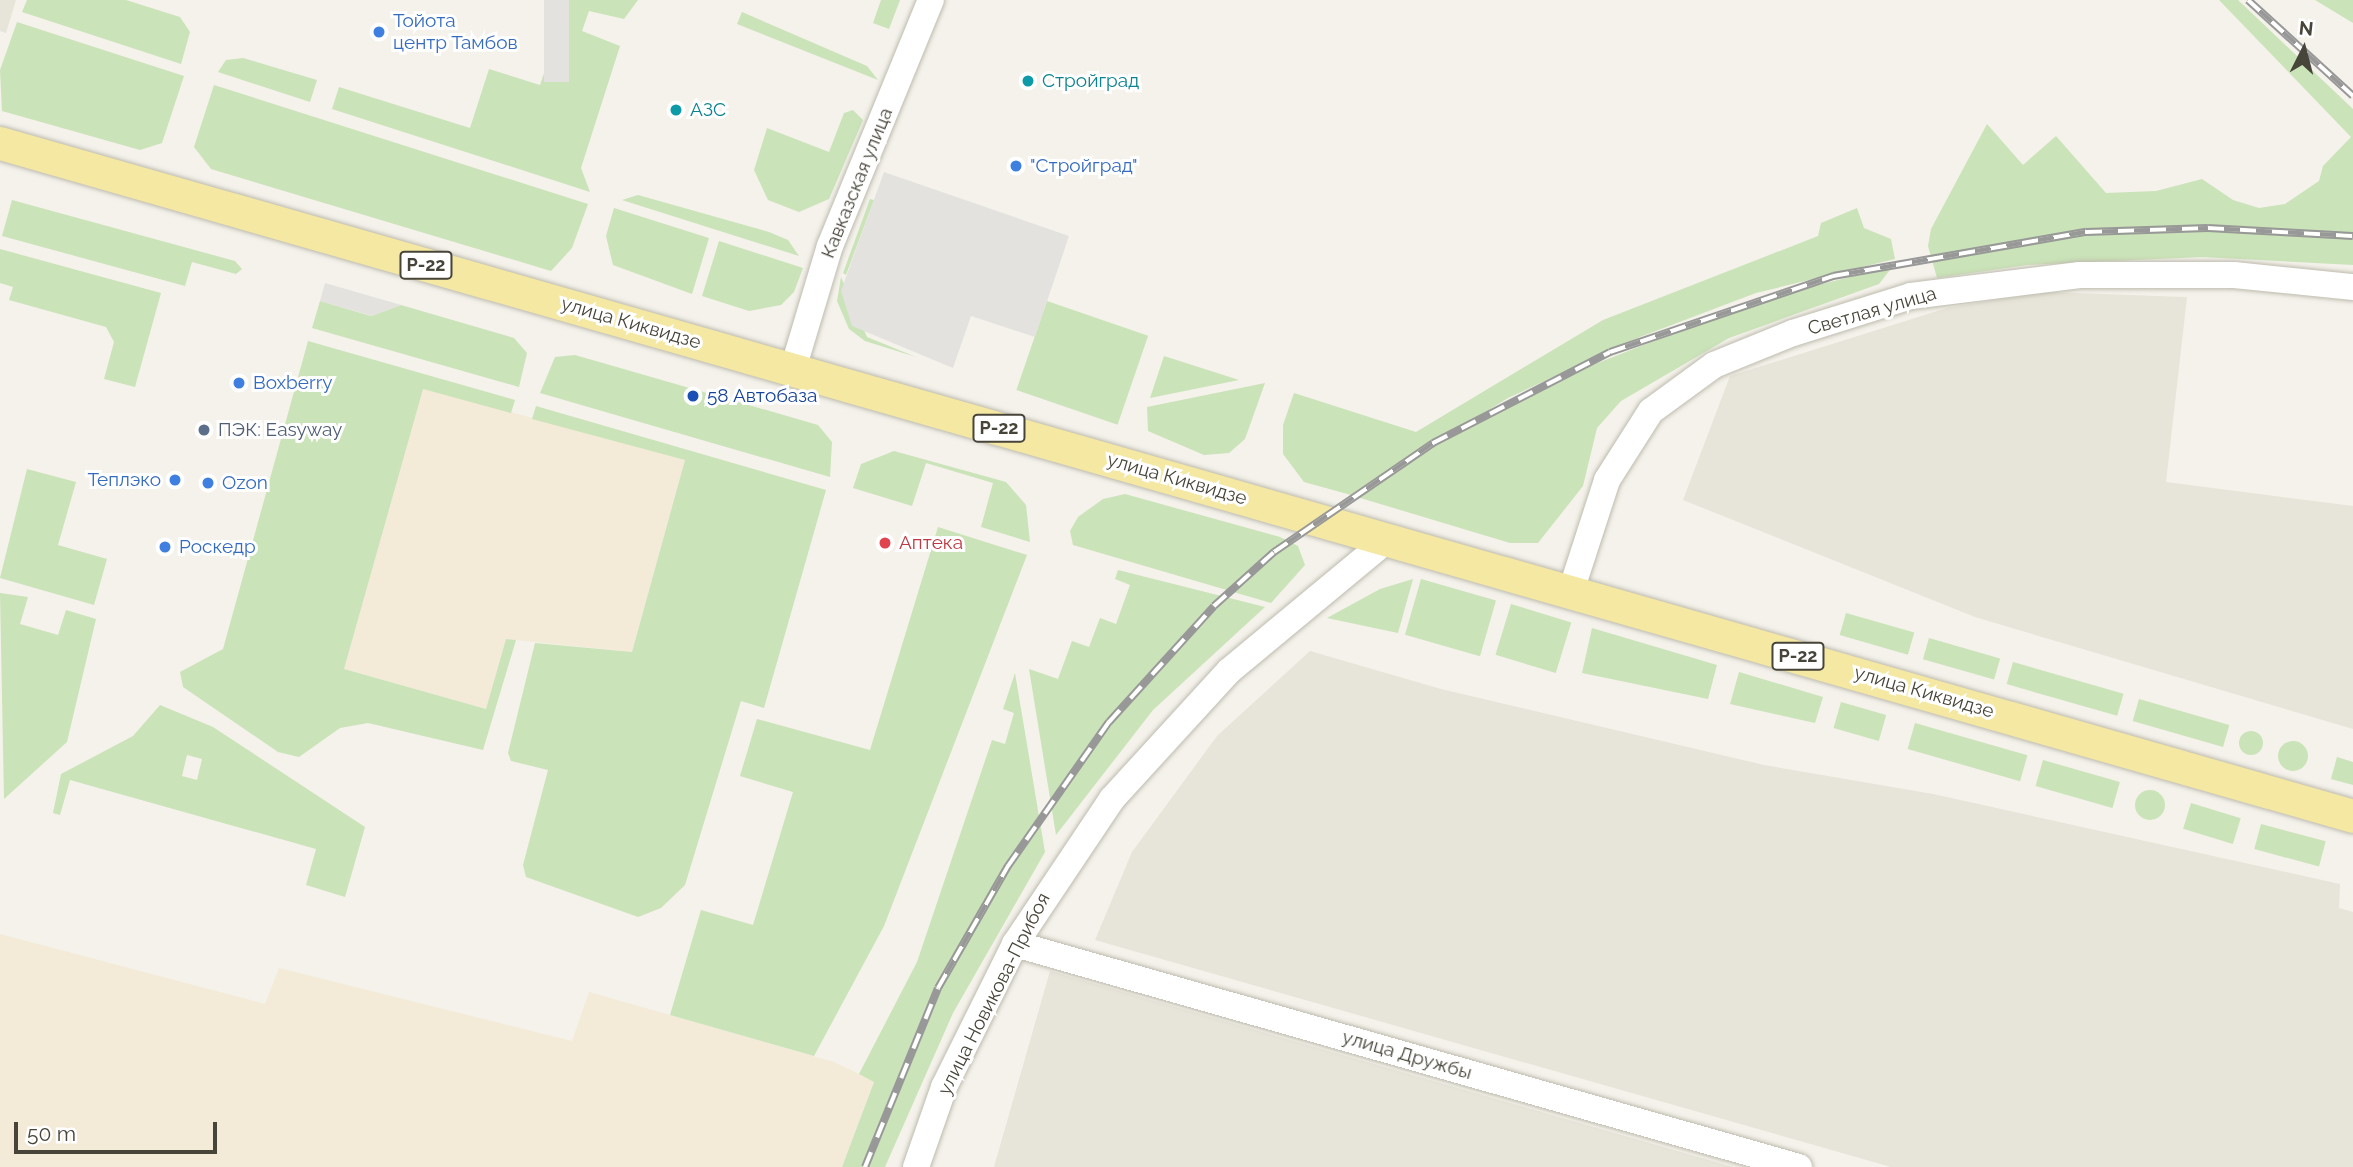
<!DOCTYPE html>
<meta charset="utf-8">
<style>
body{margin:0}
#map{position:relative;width:2353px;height:1167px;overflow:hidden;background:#f4f2eb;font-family:Raleway,sans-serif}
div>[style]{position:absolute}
.residential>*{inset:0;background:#e7e5d9}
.commercial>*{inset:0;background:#f3ebd8}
.green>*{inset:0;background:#cae3b8;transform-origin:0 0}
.round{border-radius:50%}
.parking>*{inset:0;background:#e3e2de;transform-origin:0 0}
.roads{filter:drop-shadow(0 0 2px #bebbae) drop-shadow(0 0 2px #bebbae)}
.minor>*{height:26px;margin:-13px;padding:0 13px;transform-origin:13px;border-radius:13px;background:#fff}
.major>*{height:33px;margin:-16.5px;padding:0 16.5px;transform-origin:16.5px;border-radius:16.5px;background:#f4e8a3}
.rail>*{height:8px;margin-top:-4px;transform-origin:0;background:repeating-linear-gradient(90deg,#fff 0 16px,#989898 0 32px);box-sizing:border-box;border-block:2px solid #989898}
.dots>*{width:19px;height:19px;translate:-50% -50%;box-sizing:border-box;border:4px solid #fff;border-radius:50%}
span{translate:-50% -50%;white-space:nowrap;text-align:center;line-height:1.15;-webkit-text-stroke:6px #fff;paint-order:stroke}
.shield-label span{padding:2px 5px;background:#fff;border:2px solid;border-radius:5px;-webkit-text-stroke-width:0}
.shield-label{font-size:18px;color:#474439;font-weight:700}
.shop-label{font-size:19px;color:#366cbe}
.left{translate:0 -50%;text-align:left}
.right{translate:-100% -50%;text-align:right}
.culture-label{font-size:19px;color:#0d838f}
.street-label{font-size:19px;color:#474439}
.transit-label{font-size:19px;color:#164399}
.service-label{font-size:19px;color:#4e5e75}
.health-label{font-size:19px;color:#be3a42}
.north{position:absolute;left:2269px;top:14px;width:70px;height:70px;-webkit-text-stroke:5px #fff;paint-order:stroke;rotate:6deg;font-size:19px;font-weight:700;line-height:28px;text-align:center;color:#474439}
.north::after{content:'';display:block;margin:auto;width:24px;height:32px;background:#474439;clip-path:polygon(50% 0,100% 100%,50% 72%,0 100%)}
.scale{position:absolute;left:14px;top:1122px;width:203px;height:32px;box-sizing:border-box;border:4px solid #474439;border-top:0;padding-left:9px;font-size:21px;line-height:24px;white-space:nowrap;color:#474439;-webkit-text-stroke:5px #fff;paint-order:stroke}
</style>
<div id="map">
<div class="residential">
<div style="clip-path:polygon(0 0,16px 0,6px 33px,0 31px)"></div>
<div style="clip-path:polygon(2045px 292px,2187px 297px,2166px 482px,2353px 506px,2353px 729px,1975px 617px,1683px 500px,1730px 376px,1947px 308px)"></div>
<div style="clip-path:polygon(1310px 651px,1441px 689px,1764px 765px,1933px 794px,2340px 884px,2339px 908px,2353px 912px,2353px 1167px,1891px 1167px,1095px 940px,1132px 852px,1217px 736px)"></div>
<div style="clip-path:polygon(1050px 971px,1733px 1167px,994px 1167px)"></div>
</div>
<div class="commercial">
<div style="clip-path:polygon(423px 388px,685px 460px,632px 652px,506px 639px,486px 709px,344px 669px)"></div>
<div style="clip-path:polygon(0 934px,265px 1004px,279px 968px,572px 1041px,589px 992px,834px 1062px,874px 1081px,842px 1167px,0 1167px)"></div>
</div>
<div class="green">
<div style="clip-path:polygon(27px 0,126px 0,180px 17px,190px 32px,181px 64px,22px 12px)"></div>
<div style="clip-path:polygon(569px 0,638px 0,624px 19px,589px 11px,582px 31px,620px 46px,581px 168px,590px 192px,332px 109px,339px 87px,470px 128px,489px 69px,540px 85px)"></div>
<div style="clip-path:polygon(881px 0,900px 0,889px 29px,873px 23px)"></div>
<div style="clip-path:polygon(2219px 0,2238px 0,2353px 109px,2353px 265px,2202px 257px,2027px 265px,1937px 278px,1928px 246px,1931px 229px,1987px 124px,2023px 165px,2056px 136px,2106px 193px,2156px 191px,2202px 179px,2233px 200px,2259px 208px,2285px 204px,2319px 181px,2323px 166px,2351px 137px)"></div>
<div style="clip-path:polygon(2315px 0,2353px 0,2353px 23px)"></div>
<div style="clip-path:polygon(742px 12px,867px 66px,878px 80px,737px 24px)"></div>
<div style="clip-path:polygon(17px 22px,184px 76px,162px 143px,140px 150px,2px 111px,0 70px)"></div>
<div style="clip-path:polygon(243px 58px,317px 80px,310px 102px,218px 72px,226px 60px)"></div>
<div style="clip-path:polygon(214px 85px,588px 204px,572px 248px,551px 271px,211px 169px,194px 147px)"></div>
<div style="clip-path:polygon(853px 110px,863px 120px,829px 199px,799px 212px,768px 200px,754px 170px,767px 128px,829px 152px,844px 113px)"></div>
<div style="clip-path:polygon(638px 195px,769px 232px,788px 240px,799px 256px,622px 200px)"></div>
<div style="clip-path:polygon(870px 199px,874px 200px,846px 275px,843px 273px)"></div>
<div style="clip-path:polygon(12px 200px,235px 261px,242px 269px,236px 274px,192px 262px,185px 286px,2px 236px)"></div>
<div style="clip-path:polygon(614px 208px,709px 238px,692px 294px,613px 265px,606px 236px)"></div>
<div style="clip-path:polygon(1857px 208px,1864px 228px,1891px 239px,1895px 259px,1756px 293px,1640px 337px,1508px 398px,1351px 495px,1304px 482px,1283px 454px,1283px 425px,1294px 393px,1416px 432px,1603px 320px,1818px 236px,1821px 223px)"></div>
<div style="clip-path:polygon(719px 241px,803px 268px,794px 292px,781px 305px,749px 311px,702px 296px)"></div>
<div style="clip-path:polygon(0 249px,161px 293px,135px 387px,104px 379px,114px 342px,106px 327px,9px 300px,13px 287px,0 283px)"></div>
<div style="clip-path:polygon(1893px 266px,1879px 284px,1729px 338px,1621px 401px,1597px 428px,1583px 486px,1538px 543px,1510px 543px,1357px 497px,1443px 441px,1572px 373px,1759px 300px)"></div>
<div style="clip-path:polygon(841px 277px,867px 337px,916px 357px,865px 341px,849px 329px,837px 301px)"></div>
<div style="clip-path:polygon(320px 301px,371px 316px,401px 305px,514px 338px,527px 353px,519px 387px,312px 328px)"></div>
<div style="left:1047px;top:301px;width:107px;height:94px;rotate:19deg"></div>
<div style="clip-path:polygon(308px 341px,515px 400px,511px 413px,423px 389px,344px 669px,486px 709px,506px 639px,516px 640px,483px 750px,368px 723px,340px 728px,299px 757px,278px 752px,183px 687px,180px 672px,223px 649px)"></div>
<div style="clip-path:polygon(575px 355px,818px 425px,832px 442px,830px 477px,540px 393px,555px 357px)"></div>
<div style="clip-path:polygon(1164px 356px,1239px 380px,1150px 398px)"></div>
<div style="clip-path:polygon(1265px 383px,1245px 439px,1229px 453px,1204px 455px,1148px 431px,1147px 407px)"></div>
<div style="clip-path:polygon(536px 406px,826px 490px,764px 708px,741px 701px,685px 885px,661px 908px,638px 917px,526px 877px,523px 865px,548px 770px,511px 761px,508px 753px,535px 643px,632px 652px,685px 460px,532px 419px)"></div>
<div style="clip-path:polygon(894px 451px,1006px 482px,1026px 505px,1030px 542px,981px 527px,993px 483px,926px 463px,912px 506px,853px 488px,861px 464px)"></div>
<div style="clip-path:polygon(27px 469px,76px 482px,58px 545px,107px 559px,94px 605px,0 578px)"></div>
<div style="clip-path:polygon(1125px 494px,1280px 537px,1298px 546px,1305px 565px,1271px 603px,1073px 545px,1070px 531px,1078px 517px,1103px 499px)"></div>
<div style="clip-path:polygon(938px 527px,1027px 555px,884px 926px,814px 1056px,670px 1015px,701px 910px,753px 925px,793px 792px,740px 776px,757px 719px,870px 750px)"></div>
<div style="clip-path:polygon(1118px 570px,1265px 607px,1153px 710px,1056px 835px,1029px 669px,1058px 679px,1072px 641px,1089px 647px,1100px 618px,1116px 624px,1130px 585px,1115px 579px)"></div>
<div style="clip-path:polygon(1413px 579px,1398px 633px,1327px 618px,1380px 589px)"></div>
<div style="left:1421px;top:579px;width:78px;height:58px;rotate:16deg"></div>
<div style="clip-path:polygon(0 593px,28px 597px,20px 624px,58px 635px,66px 610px,96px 619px,67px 742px,4px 799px)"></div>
<div style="left:1511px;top:604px;width:63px;height:53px;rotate:17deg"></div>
<div style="left:1846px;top:613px;width:71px;height:23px;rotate:16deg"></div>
<div style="clip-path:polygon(1592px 628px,1717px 665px,1708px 699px,1582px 673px)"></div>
<div style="left:1929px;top:638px;width:74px;height:22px;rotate:16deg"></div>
<div style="left:2013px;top:662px;width:115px;height:23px;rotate:16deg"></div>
<div style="clip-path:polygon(1739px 672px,1823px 697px,1815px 723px,1730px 704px)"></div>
<div style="clip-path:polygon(1015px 673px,1045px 852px,953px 1013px,885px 1167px,842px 1167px,874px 1082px,859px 1074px,917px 962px,992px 740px,1005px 744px,1014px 713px,1003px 709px)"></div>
<div style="left:2139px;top:699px;width:94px;height:23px;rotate:16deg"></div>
<div style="left:1841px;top:702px;width:47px;height:27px;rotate:16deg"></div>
<div style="clip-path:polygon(evenodd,160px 705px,213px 727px,365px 827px,345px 897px,306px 885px,316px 849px,70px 780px,60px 815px,53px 813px,61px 774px,133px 736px,160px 705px,187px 755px,202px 759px,197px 780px,182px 776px,187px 755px)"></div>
<div style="left:1915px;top:723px;width:117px;height:27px;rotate:16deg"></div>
<div class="round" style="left:2239px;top:731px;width:24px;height:24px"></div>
<div class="round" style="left:2278px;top:741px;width:30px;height:30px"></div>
<div style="clip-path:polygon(2337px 757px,2353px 762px,2353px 785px,2331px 779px)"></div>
<div style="left:2043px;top:760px;width:80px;height:27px;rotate:16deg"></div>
<div class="round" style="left:2135px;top:790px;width:30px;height:30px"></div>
<div style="left:2191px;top:803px;width:52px;height:27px;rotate:17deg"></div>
<div style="left:2261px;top:824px;width:67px;height:26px;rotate:15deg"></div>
</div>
<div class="parking">
<div style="left:544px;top:0;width:25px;height:82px"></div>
<div style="clip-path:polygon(884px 172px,1069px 236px,1035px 337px,971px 316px,953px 368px,852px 326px,841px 291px)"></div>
<div style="clip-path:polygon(325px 283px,401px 305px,372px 316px,320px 301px)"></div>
</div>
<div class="roads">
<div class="minor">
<div style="left:793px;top:369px;width:128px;rotate:-73.3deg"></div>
<div style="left:830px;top:246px;width:266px;rotate:-67.7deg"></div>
<div style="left:1571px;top:591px;width:117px;rotate:-72deg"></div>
<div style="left:1607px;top:480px;width:82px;rotate:-57.5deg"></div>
<div style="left:1651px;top:411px;width:78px;rotate:-36.1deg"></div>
<div style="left:1714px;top:365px;width:85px;rotate:-22.1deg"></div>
<div style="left:1793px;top:333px;width:124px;rotate:-17.4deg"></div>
<div style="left:1911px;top:296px;width:170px;rotate:-7.1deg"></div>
<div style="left:2080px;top:275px;width:154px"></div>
<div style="left:2234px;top:275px;width:120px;rotate:5.8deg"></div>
<div style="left:1015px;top:944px;width:815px;rotate:15.88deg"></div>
<div style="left:916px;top:1167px;width:85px;rotate:-70.7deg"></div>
<div style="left:944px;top:1087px;width:160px;rotate:-63.6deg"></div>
<div style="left:1015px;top:944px;width:174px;rotate:-56.2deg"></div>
<div style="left:1112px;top:799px;width:173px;rotate:-47.6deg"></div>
<div style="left:1229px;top:671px;width:208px;rotate:-39.7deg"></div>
</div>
<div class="major">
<div style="left:0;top:143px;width:2447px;rotate:15.96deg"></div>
</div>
</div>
<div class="rail">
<div style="left:2248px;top:0;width:142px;rotate:42.4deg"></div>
<div style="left:865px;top:1167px;width:193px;rotate:-67.8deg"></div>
<div style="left:938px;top:988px;width:141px;rotate:-60.2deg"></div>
<div style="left:1008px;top:866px;width:176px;rotate:-55deg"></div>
<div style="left:1109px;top:722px;width:156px;rotate:-47.8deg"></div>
<div style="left:1214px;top:606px;width:81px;rotate:-42deg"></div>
<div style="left:1274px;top:552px;width:193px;rotate:-34.4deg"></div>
<div style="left:1433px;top:443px;width:199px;rotate:-27.2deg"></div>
<div style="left:1610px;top:352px;width:236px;rotate:-18.8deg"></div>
<div style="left:1833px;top:276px;width:257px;rotate:-9.9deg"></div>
<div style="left:2086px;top:232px;width:122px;rotate:-1.9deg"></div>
<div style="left:2208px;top:228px;width:145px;rotate:3.2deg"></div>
</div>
<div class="dots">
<div style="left:379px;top:32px;background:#3f7fe0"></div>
<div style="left:1028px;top:81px;background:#0f9aa8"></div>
<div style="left:676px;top:110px;background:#0f9aa8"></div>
<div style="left:1016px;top:166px;background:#3f7fe0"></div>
<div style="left:239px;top:383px;background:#3f7fe0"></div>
<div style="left:693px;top:396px;background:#1a4fb4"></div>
<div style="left:204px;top:430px;background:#5c6f8a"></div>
<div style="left:175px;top:480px;background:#3f7fe0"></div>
<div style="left:208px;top:483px;background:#3f7fe0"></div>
<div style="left:885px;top:543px;background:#e0444e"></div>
<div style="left:165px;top:547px;background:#3f7fe0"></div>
</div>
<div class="shield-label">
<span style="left:426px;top:265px">Р-22</span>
<span style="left:999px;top:428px">Р-22</span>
<span style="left:1798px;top:656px">Р-22</span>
</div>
<div class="shop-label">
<span class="left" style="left:393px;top:32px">Тойота<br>центр Тамбов</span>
<span class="left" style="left:1030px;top:166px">"Стройград"</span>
<span class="left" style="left:253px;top:383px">Boxberry</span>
<span class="right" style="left:161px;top:480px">Теплэко</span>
<span class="left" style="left:222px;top:483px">Ozon</span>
<span class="left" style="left:179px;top:547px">Роскедр</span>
</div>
<div class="culture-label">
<span class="left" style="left:1042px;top:81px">Стройград</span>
<span class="left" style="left:690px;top:110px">АЗС</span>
</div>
<div class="street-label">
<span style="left:857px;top:183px;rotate:-68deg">Кавказская улица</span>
<span style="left:1872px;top:311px;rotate:-16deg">Светлая улица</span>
<span style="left:631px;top:323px;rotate:16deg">улица Киквидзе</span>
<span style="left:1177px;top:479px;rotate:16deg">улица Киквидзе</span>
<span style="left:1924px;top:692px;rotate:16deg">улица Киквидзе</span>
<span style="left:994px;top:994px;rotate:-63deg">улица Новикова-Прибоя</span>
<span style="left:1407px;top:1055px;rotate:16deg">улица Дружбы</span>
</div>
<div class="transit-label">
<span class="left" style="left:707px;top:396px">58 Автобаза</span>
</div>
<div class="service-label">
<span class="left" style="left:218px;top:430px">ПЭК: Easyway</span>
</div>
<div class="health-label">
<span class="left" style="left:899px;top:543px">Аптека</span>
</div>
<div class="north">N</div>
<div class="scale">50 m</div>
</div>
